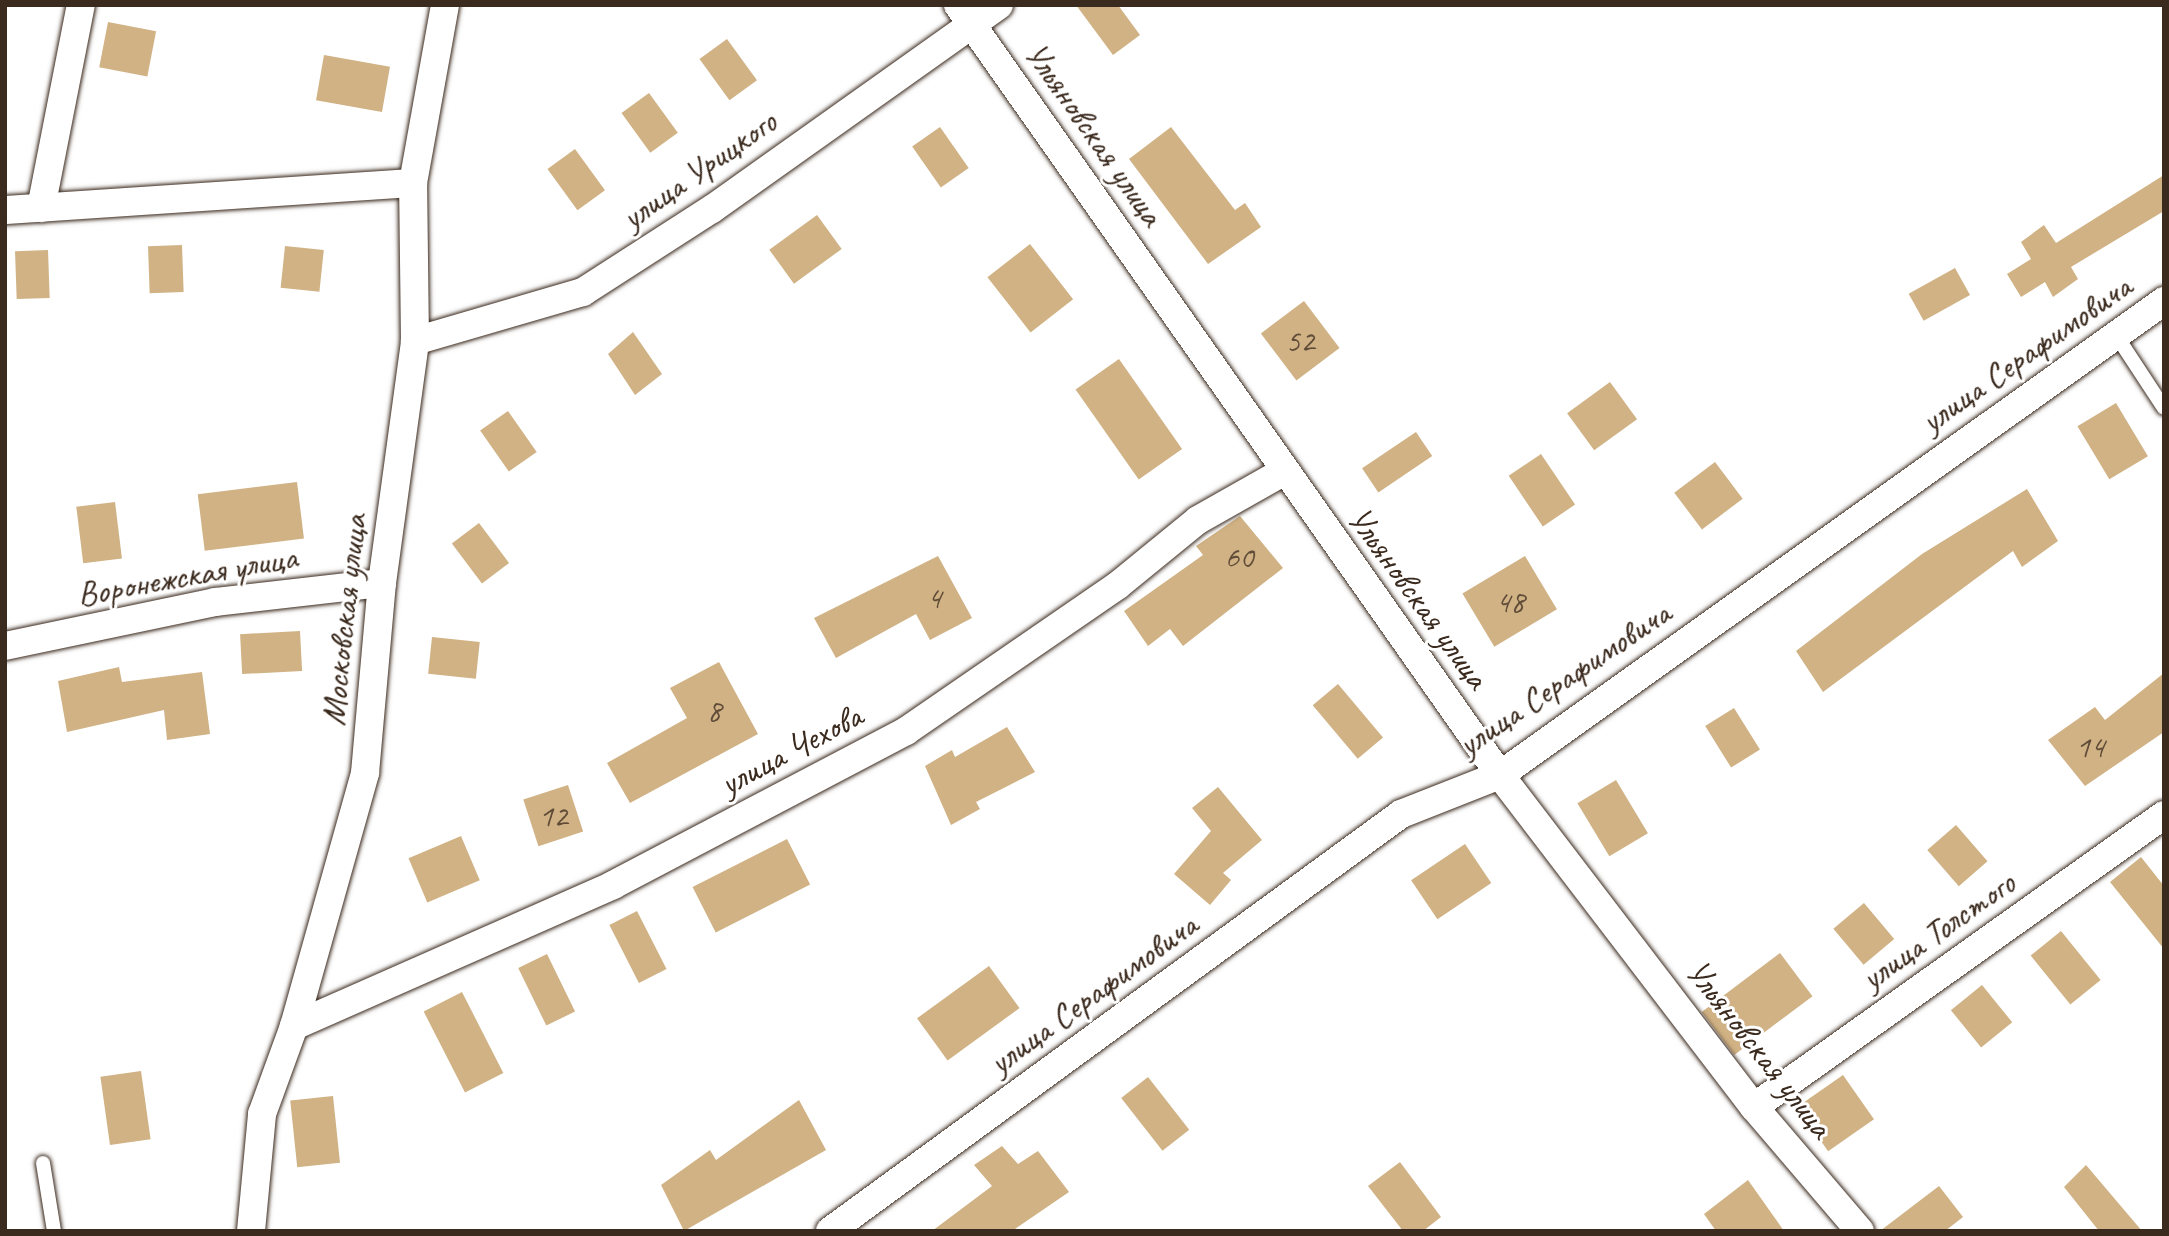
<!DOCTYPE html>
<meta charset="utf-8">
<style>
body{margin:0}
#map{position:relative;width:2169px;height:1236px;overflow:hidden;background:#fff;font-family:Caveat,sans-serif}
div>[style]{position:absolute}
.building>*{inset:0;background:#d0b284;transform-origin:0 0}
.roads{filter:drop-shadow(0 0 2px #3b2a1e) drop-shadow(0 0 2px #3b2a1e)}
.lane>*{height:14px;margin:-7px;padding:0 7px;transform-origin:7px;border-radius:7px;background:#fff}
.street>*{height:28px;margin:-14px;padding:0 14px;transform-origin:14px;border-radius:14px;background:#fff}
span{translate:-50% -50%;white-space:nowrap;text-align:center;line-height:1.15;-webkit-text-stroke:6px #fff;paint-order:stroke}
.number-label{font-size:32px;color:#604c38}
.number-label span{-webkit-text-stroke-width:0}
.street-label{font-size:35px;color:#3b2a1e}
.frame{position:absolute;inset:0;border:7px solid #3b2a1e;pointer-events:none}
</style>
<div id="map">
<div class="building">
<div style="clip-path:polygon(1076px 5px,1118px 5px,1140px 35px,1113px 55px)"></div>
<div style="left:108px;top:22px;width:49px;height:46px;rotate:11deg"></div>
<div style="left:727px;top:39px;width:51px;height:34px;rotate:54deg"></div>
<div style="left:324px;top:55px;width:67px;height:46px;rotate:10deg"></div>
<div style="left:649px;top:93px;width:49px;height:34px;rotate:54deg"></div>
<div style="left:940px;top:127px;width:50px;height:34px;rotate:55deg"></div>
<div style="clip-path:polygon(1171px 127px,1235px 210px,1245px 203px,1261px 227px,1208px 264px,1129px 159px)"></div>
<div style="left:575px;top:149px;width:51px;height:34px;rotate:54deg"></div>
<div style="clip-path:polygon(2164px 175px,2164px 211px,2071px 267px,2078px 279px,2053px 297px,2045px 282px,2021px 297px,2007px 274px,2031px 259px,2021px 242px,2044px 225px,2056px 243px)"></div>
<div style="left:817px;top:215px;width:42px;height:59px;rotate:54deg"></div>
<div style="left:1030px;top:244px;width:70px;height:54px;rotate:52deg"></div>
<div style="left:182px;top:245px;width:47px;height:34px;rotate:88deg"></div>
<div style="left:285px;top:246px;width:39px;height:42px;rotate:6deg"></div>
<div style="left:48px;top:250px;width:48px;height:33px;rotate:88deg"></div>
<div style="left:1955px;top:268px;width:31px;height:53px;rotate:61deg"></div>
<div style="left:1304px;top:301px;width:59px;height:54px;rotate:53deg"></div>
<div style="clip-path:polygon(633px 332px,662px 374px,635px 395px,608px 354px)"></div>
<div style="left:1119px;top:359px;width:110px;height:53px;rotate:55deg"></div>
<div style="left:1610px;top:382px;width:46px;height:53px;rotate:54deg"></div>
<div style="left:2116px;top:403px;width:62px;height:45px;rotate:59deg"></div>
<div style="left:508px;top:411px;width:50px;height:34px;rotate:55deg"></div>
<div style="left:1416px;top:432px;width:29px;height:65px;rotate:56deg"></div>
<div style="left:1541px;top:454px;width:61px;height:39px;rotate:56deg"></div>
<div style="left:1715px;top:462px;width:46px;height:51px;rotate:53deg"></div>
<div style="left:297px;top:482px;width:57px;height:100px;rotate:83deg"></div>
<div style="clip-path:polygon(2027px 489px,2058px 541px,2022px 567px,2013px 551px,1823px 692px,1796px 651px,1922px 554px)"></div>
<div style="left:115px;top:502px;width:57px;height:39px;rotate:83deg"></div>
<div style="clip-path:polygon(1240px 516px,1283px 568px,1183px 646px,1170px 629px,1148px 646px,1124px 611px,1203px 555px,1196px 546px)"></div>
<div style="left:479px;top:523px;width:50px;height:34px;rotate:53deg"></div>
<div style="clip-path:polygon(938px 556px,972px 618px,930px 640px,916px 614px,836px 658px,814px 618px)"></div>
<div style="left:1525px;top:556px;width:62px;height:73px;rotate:59deg"></div>
<div style="left:300px;top:631px;width:40px;height:60px;rotate:87deg"></div>
<div style="left:432px;top:637px;width:48px;height:37px;rotate:6deg"></div>
<div style="clip-path:polygon(719px 662px,758px 734px,630px 803px,607px 763px,687px 718px,670px 688px)"></div>
<div style="clip-path:polygon(119px 667px,122px 682px,202px 672px,210px 734px,167px 740px,164px 710px,67px 732px,58px 681px)"></div>
<div style="clip-path:polygon(2164px 673px,2164px 732px,2085px 786px,2048px 740px,2095px 707px,2105px 720px)"></div>
<div style="left:1338px;top:684px;width:70px;height:33px;rotate:50deg"></div>
<div style="left:1734px;top:708px;width:49px;height:34px;rotate:58deg"></div>
<div style="clip-path:polygon(1007px 727px,1035px 772px,976px 802px,980px 809px,951px 825px,925px 766px,952px 750px,955px 757px)"></div>
<div style="left:1616px;top:780px;width:62px;height:45px;rotate:59deg"></div>
<div style="left:568px;top:785px;width:49px;height:47px;rotate:72deg"></div>
<div style="clip-path:polygon(1218px 787px,1262px 840px,1223px 873px,1231px 880px,1210px 905px,1174px 874px,1211px 831px,1192px 808px)"></div>
<div style="left:1956px;top:825px;width:48px;height:38px;rotate:49deg"></div>
<div style="left:461px;top:836px;width:48px;height:57px;rotate:67deg"></div>
<div style="left:787px;top:839px;width:51px;height:106px;rotate:63deg"></div>
<div style="left:1465px;top:844px;width:47px;height:65px;rotate:56deg"></div>
<div style="clip-path:polygon(2141px 857px,2164px 886px,2164px 949px,2110px 882px)"></div>
<div style="left:1864px;top:903px;width:47px;height:40px;rotate:50deg"></div>
<div style="left:637px;top:911px;width:65px;height:31px;rotate:63deg"></div>
<div style="left:2061px;top:931px;width:63px;height:39px;rotate:51deg"></div>
<div style="left:1780px;top:953px;width:54px;height:98px;rotate:53deg"></div>
<div style="left:547px;top:954px;width:64px;height:32px;rotate:64deg"></div>
<div style="left:989px;top:966px;width:52px;height:89px;rotate:54deg"></div>
<div style="left:1982px;top:985px;width:48px;height:40px;rotate:51deg"></div>
<div style="left:462px;top:992px;width:91px;height:43px;rotate:63deg"></div>
<div style="left:141px;top:1071px;width:69px;height:41px;rotate:82deg"></div>
<div style="left:1843px;top:1075px;width:54px;height:56px;rotate:55deg"></div>
<div style="left:1148px;top:1077px;width:67px;height:34px;rotate:52deg"></div>
<div style="left:333px;top:1096px;width:67px;height:43px;rotate:84deg"></div>
<div style="clip-path:polygon(799px 1100px,826px 1150px,684px 1231px,661px 1185px,710px 1150px,716px 1160px)"></div>
<div style="clip-path:polygon(1002px 1146px,1018px 1164px,1038px 1151px,1069px 1192px,1012px 1231px,932px 1231px,992px 1186px,974px 1165px)"></div>
<div style="clip-path:polygon(1400px 1162px,1441px 1217px,1423px 1231px,1403px 1231px,1368px 1186px)"></div>
<div style="clip-path:polygon(2086px 1165px,2142px 1231px,2099px 1231px,2064px 1187px)"></div>
<div style="clip-path:polygon(1748px 1180px,1784px 1231px,1716px 1231px,1704px 1214px)"></div>
<div style="clip-path:polygon(1939px 1186px,1963px 1217px,1945px 1231px,1880px 1231px)"></div>
</div>
<div class="roads">
<div class="lane">
<div style="left:2116px;top:335px;width:87px;rotate:56.7deg"></div>
<div style="left:43px;top:1163px;width:69px;rotate:80.8deg"></div>
</div>
<div class="street">
<div style="left:958px;top:5px;width:942px;rotate:54.86deg"></div>
<div style="left:1500px;top:775px;width:418px;rotate:52.6deg"></div>
<div style="left:1754px;top:1107px;width:163px;rotate:49.5deg"></div>
<div style="left:41px;top:208px;width:207px;rotate:-78.9deg"></div>
<div style="left:5px;top:210px;width:409px;rotate:-3.8deg"></div>
<div style="left:415px;top:341px;width:175px;rotate:-16.3deg"></div>
<div style="left:583px;top:292px;width:153px;rotate:-32.8deg"></div>
<div style="left:712px;top:209px;width:352px;rotate:-35.4deg"></div>
<div style="left:5px;top:646px;width:215px;rotate:-11.8deg"></div>
<div style="left:215px;top:602px;width:168px;rotate:-6.5deg"></div>
<div style="left:294px;top:1026px;width:349px;rotate:-23.8deg"></div>
<div style="left:613px;top:885px;width:331px;rotate:-27.7deg"></div>
<div style="left:906px;top:731px;width:256px;rotate:-34.5deg"></div>
<div style="left:1117px;top:586px;width:104px;rotate:-39.2deg"></div>
<div style="left:1198px;top:520px;width:98px;rotate:-29.5deg"></div>
<div style="left:1754px;top:1107px;width:503px;rotate:-35.46deg"></div>
<div style="left:251px;top:1231px;width:118px;rotate:-84.6deg"></div>
<div style="left:262px;top:1114px;width:94px;rotate:-70deg"></div>
<div style="left:294px;top:1026px;width:263px;rotate:-74.3deg"></div>
<div style="left:365px;top:773px;width:191px;rotate:-84.9deg"></div>
<div style="left:382px;top:583px;width:244px;rotate:-82.2deg"></div>
<div style="left:415px;top:341px;width:158px;rotate:-90.7deg"></div>
<div style="left:413px;top:183px;width:181px;rotate:-79.8deg"></div>
<div style="left:830px;top:1231px;width:707px;rotate:-36.14deg"></div>
<div style="left:1401px;top:814px;width:106px;rotate:-21.5deg"></div>
<div style="left:1500px;top:775px;width:816px;rotate:-35.52deg"></div>
</div>
</div>
<div class="number-label">
<span style="left:1300px;top:341px">52</span>
<span style="left:1239px;top:557px">60</span>
<span style="left:934px;top:598px">4</span>
<span style="left:1510px;top:602px">48</span>
<span style="left:714px;top:711px">8</span>
<span style="left:2090px;top:747px">14</span>
<span style="left:553px;top:816px">12</span>
</div>
<div class="street-label">
<span style="left:1094px;top:134px;rotate:55deg">Ульяновская улица</span>
<span style="left:699px;top:170px;rotate:-35deg">улица Урицкого</span>
<span style="left:2026px;top:354px;rotate:-35deg">улица Серафимовича</span>
<span style="left:187px;top:576px;rotate:-10deg">Воронежская улица</span>
<span style="left:1418px;top:598px;rotate:54deg">Ульяновская улица</span>
<span style="left:344px;top:620px;rotate:-84deg">Московская улица</span>
<span style="left:1564px;top:679px;rotate:-34deg">улица Серафимовича</span>
<span style="left:791px;top:750px;rotate:-28deg">улица Чехова</span>
<span style="left:1938px;top:931px;rotate:-35deg">улица Толстого</span>
<span style="left:1093px;top:994px;rotate:-36deg">улица Серафимовича</span>
<span style="left:1759px;top:1049px;rotate:52deg">Ульяновская улица</span>
</div>
<div class="frame"></div>
</div>
